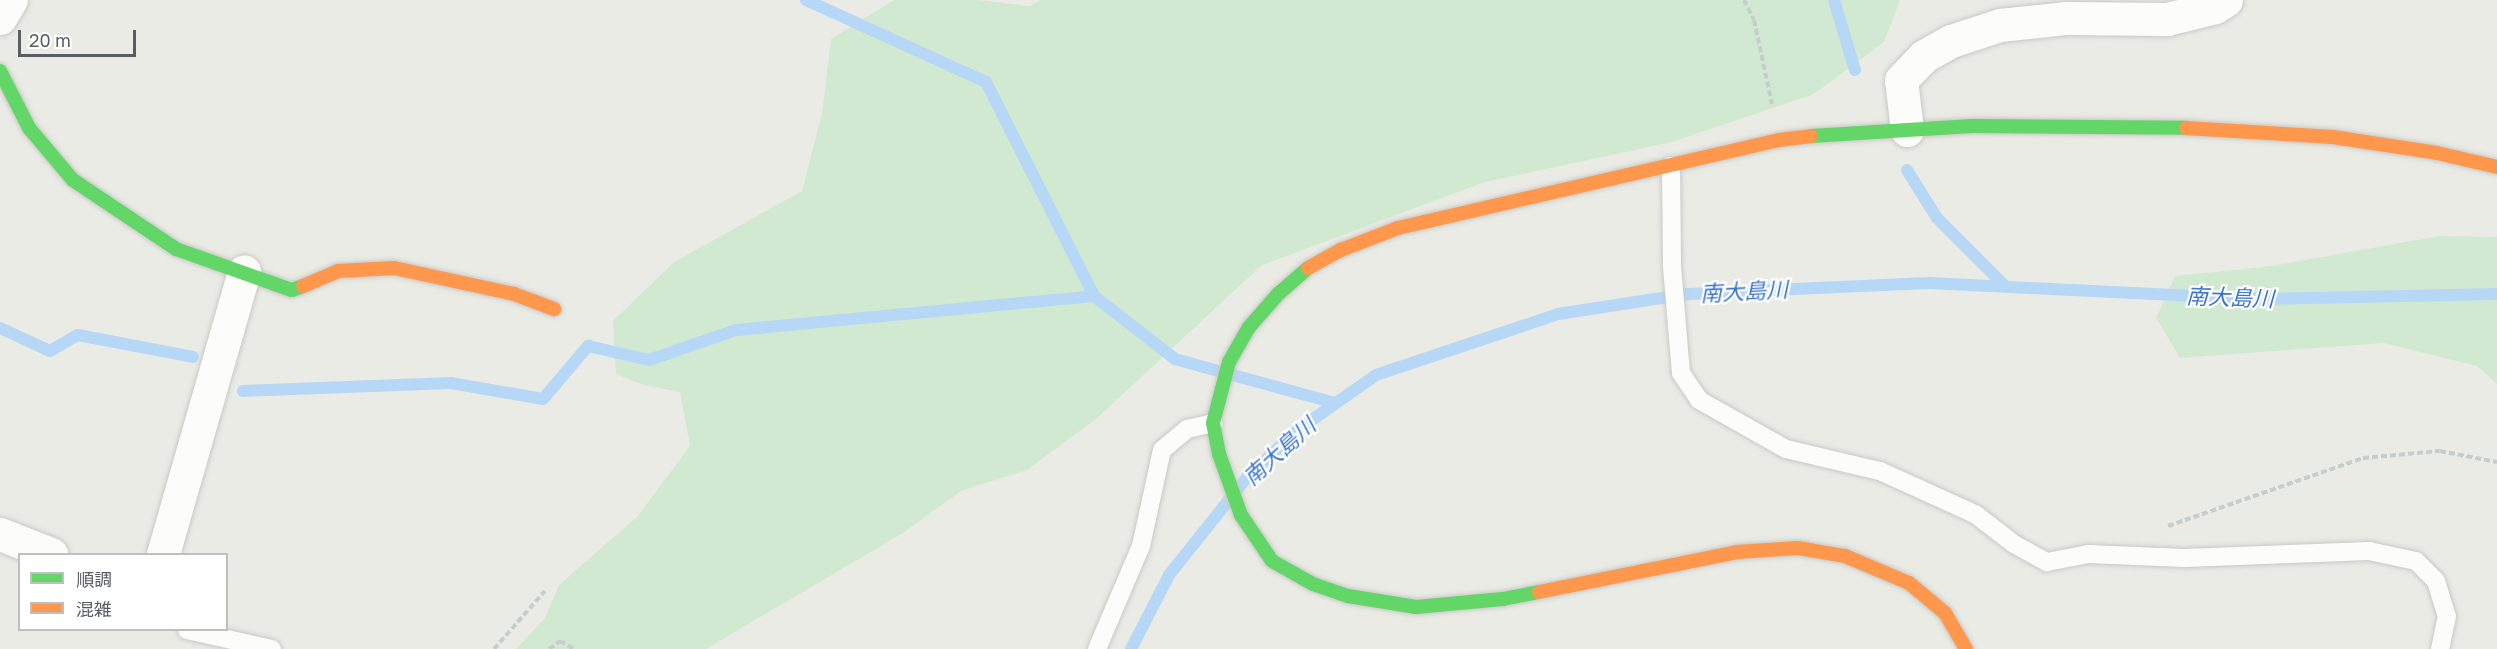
<!DOCTYPE html>
<meta charset="utf-8">
<style>
body{margin:0}
#map{position:relative;width:2497px;height:649px;overflow:hidden;background:#ebebe5;font-family:"Golos Text","Noto Sans JP",sans-serif}
div>[style]{position:absolute}
.green>*{inset:0;background:#d2e9d1}
.stream>*{height:12px;margin:-6px;padding:0 6px;transform-origin:6px;border-radius:6px;background:#b7d7f7}
.path>*{height:4px;margin-top:-2px;transform-origin:0;background:repeating-linear-gradient(90deg,#c7cdcb 0 6px,transparent 0 9px)}
.roads{filter:drop-shadow(0 0 2px #c8c9c7) drop-shadow(0 0 2px #c8c9c7)}
.lane>*{height:18px;margin:-9px;padding:0 9px;transform-origin:9px;border-radius:9px;background:#fcfcfb}
.street>*{height:33px;margin:-16.5px;padding:0 16.5px;transform-origin:16.5px;border-radius:16.5px;background:#fcfcfb}
.fast>*{height:14px;margin:-7px;padding:0 7px;transform-origin:7px;border-radius:7px;background:#63d668}
.slow>*{height:14px;margin:-7px;padding:0 7px;transform-origin:7px;border-radius:7px;background:#ff974d}
span{translate:-50% -50%;white-space:nowrap;text-align:center;line-height:1.15;-webkit-text-stroke:4.5px #fff;paint-order:stroke}
.water-label{font-size:22px;color:#3c75cb;font-style:italic}
.legend{position:absolute;left:18px;top:553px;width:210px;height:78px;box-sizing:border-box;background:#fff;border:2px solid #bdbfc1;margin:0;padding:8px 10px;list-style:none;font-size:18px;color:#5a5e64}
.legend li{display:flex;align-items:center;gap:12px;height:30px}
.legend b{width:30px;border:2px solid #bdbfc1}
.scale{position:absolute;left:18px;top:30px;width:118px;height:27px;box-sizing:border-box;border:3px solid #5a5e64;border-top:0;padding-left:8px;font-size:18px;line-height:21px;white-space:nowrap;color:#5a5e64;-webkit-text-stroke:4px #fff;paint-order:stroke}
</style>
<div id="map">
<div class="green">
<div style="clip-path:polygon(894px 0,979px 0,1029px 6px,1041px 0,1900px 0,1884px 42px,1814px 94px,1672px 142px,1485px 182px,1262px 265px,1096px 419px,1027px 470px,961px 491px,903px 533px,706px 649px,516px 649px,545px 618px,559px 585px,637px 517px,690px 446px,680px 392px,644px 385px,616px 374px,613px 321px,674px 262px,802px 191px,822px 114px,831px 39px)"></div>
<div style="clip-path:polygon(2439px 236px,2497px 237px,2497px 384px,2477px 366px,2384px 343px,2180px 358px,2156px 318px,2175px 276px,2272px 266px)"></div>
</div>
<div class="stream">
<div style="left:806px;top:0;width:198px;rotate:24.5deg"></div>
<div style="left:986px;top:82px;width:240px;rotate:63.2deg"></div>
<div style="left:1094px;top:296px;width:103px;rotate:37.9deg"></div>
<div style="left:1175px;top:359px;width:166px;rotate:15.4deg"></div>
<div style="left:1834px;top:0;width:73px;rotate:73.3deg"></div>
<div style="left:1907px;top:170px;width:57px;rotate:58deg"></div>
<div style="left:1937px;top:218px;width:96px;rotate:45deg"></div>
<div style="left:0;top:328px;width:55px;rotate:24.7deg"></div>
<div style="left:50px;top:351px;width:32px;rotate:-30deg"></div>
<div style="left:78px;top:335px;width:117px;rotate:10.8deg"></div>
<div style="left:243px;top:391px;width:208px;rotate:-2.2deg"></div>
<div style="left:451px;top:383px;width:93px;rotate:9.9deg"></div>
<div style="left:543px;top:399px;width:70px;rotate:-49.7deg"></div>
<div style="left:588px;top:346px;width:63px;rotate:12.9deg"></div>
<div style="left:649px;top:360px;width:92px;rotate:-19deg"></div>
<div style="left:736px;top:330px;width:360px;rotate:-5.4deg"></div>
<div style="left:1131px;top:649px;width:83px;rotate:-62.8deg"></div>
<div style="left:1169px;top:575px;width:127px;rotate:-51.4deg"></div>
<div style="left:1248px;top:476px;width:69px;rotate:-42.7deg"></div>
<div style="left:1299px;top:429px;width:94px;rotate:-35deg"></div>
<div style="left:1376px;top:375px;width:192px;rotate:-18.5deg"></div>
<div style="left:1558px;top:314px;width:131px;rotate:-8.8deg"></div>
<div style="left:1687px;top:294px;width:242px;rotate:-2.6deg"></div>
<div style="left:1929px;top:283px;width:332px;rotate:2.8deg"></div>
<div style="left:2261px;top:299px;width:236px;rotate:-1.2deg"></div>
</div>
<div class="path">
<div style="left:1744px;top:0;width:22px;rotate:63deg"></div>
<div style="left:1754px;top:20px;width:86px;rotate:77.9deg"></div>
<div style="left:2168px;top:526px;width:207px;rotate:-19.2deg"></div>
<div style="left:2363px;top:458px;width:77px;rotate:-5.2deg"></div>
<div style="left:2440px;top:451px;width:58px;rotate:10.9deg"></div>
<div style="left:494px;top:649px;width:77px;rotate:-48.7deg"></div>
<div style="left:549px;top:649px;width:14px;rotate:-36deg"></div>
<div style="left:560px;top:641px;width:16px;rotate:30deg"></div>
</div>
<div class="roads">
<div class="lane">
<div style="left:1671px;top:166px;width:100px;rotate:89.4deg"></div>
<div style="left:1672px;top:266px;width:107px;rotate:85.2deg"></div>
<div style="left:1681px;top:373px;width:32px;rotate:56deg"></div>
<div style="left:1699px;top:400px;width:100px;rotate:29.4deg"></div>
<div style="left:1786px;top:449px;width:97px;rotate:13.2deg"></div>
<div style="left:1880px;top:471px;width:104px;rotate:24.4deg"></div>
<div style="left:1975px;top:514px;width:49px;rotate:37.6deg"></div>
<div style="left:2014px;top:544px;width:38px;rotate:29deg"></div>
<div style="left:2047px;top:562px;width:42px;rotate:-11deg"></div>
<div style="left:2088px;top:554px;width:97px;rotate:2.4deg"></div>
<div style="left:2185px;top:558px;width:184px;rotate:-2.2deg"></div>
<div style="left:2369px;top:551px;width:48px;rotate:12deg"></div>
<div style="left:2416px;top:561px;width:28px;rotate:45deg"></div>
<div style="left:2436px;top:581px;width:37px;rotate:73deg"></div>
<div style="left:2447px;top:616px;width:34px;rotate:102deg"></div>
<div style="left:187px;top:630px;width:87px;rotate:12.6deg"></div>
<div style="left:1097px;top:649px;width:112px;rotate:-66.9deg"></div>
<div style="left:1141px;top:546px;width:98px;rotate:-77.7deg"></div>
<div style="left:1162px;top:450px;width:33px;rotate:-40deg"></div>
<div style="left:1187px;top:429px;width:27px;rotate:-13deg"></div>
</div>
<div class="street">
<div style="left:0;top:18px;width:21px;rotate:-59deg"></div>
<div style="left:1907px;top:130px;width:50px;rotate:-96.8deg"></div>
<div style="left:1901px;top:80px;width:33px;rotate:-46deg"></div>
<div style="left:1924px;top:56px;width:31px;rotate:-29deg"></div>
<div style="left:1951px;top:41px;width:52px;rotate:-18.1deg"></div>
<div style="left:2000px;top:25px;width:65px;rotate:-6.1deg"></div>
<div style="left:2065px;top:18px;width:102px;rotate:0.6deg"></div>
<div style="left:2167px;top:19px;width:49px;rotate:-14deg"></div>
<div style="left:2215px;top:7px;width:13px;rotate:-32deg"></div>
<div style="left:0;top:534px;width:55px;rotate:21.4deg"></div>
<div style="left:163px;top:554px;width:294px;rotate:-74deg"></div>
</div>
<div class="fast">
<div style="left:0;top:71px;width:64px;rotate:63deg"></div>
<div style="left:29px;top:128px;width:68px;rotate:49.8deg"></div>
<div style="left:73px;top:180px;width:124px;rotate:33.8deg"></div>
<div style="left:176px;top:249px;width:123px;rotate:19.5deg"></div>
<div style="left:292px;top:290px;width:12px;rotate:-20deg"></div>
<div style="left:1811px;top:136px;width:161px;rotate:-3.6deg"></div>
<div style="left:1972px;top:126px;width:214px;rotate:0.5deg"></div>
<div style="left:1308px;top:268px;width:38px;rotate:139deg"></div>
<div style="left:1279px;top:293px;width:45px;rotate:131.4deg"></div>
<div style="left:1249px;top:327px;width:40px;rotate:119.7deg"></div>
<div style="left:1229px;top:362px;width:63px;rotate:104.7deg"></div>
<div style="left:1213px;top:423px;width:32px;rotate:79deg"></div>
<div style="left:1219px;top:454px;width:65px;rotate:70.2deg"></div>
<div style="left:1241px;top:515px;width:55px;rotate:56deg"></div>
<div style="left:1272px;top:561px;width:47px;rotate:29.3deg"></div>
<div style="left:1313px;top:584px;width:37px;rotate:19deg"></div>
<div style="left:1348px;top:596px;width:69px;rotate:9.2deg"></div>
<div style="left:1416px;top:607px;width:87px;rotate:-5.3deg"></div>
<div style="left:1503px;top:599px;width:37px;rotate:-11deg"></div>
</div>
<div class="slow">
<div style="left:2186px;top:128px;width:147px;rotate:3.5deg"></div>
<div style="left:2333px;top:137px;width:105px;rotate:8.7deg"></div>
<div style="left:2437px;top:153px;width:62px;rotate:13.1deg"></div>
<div style="left:1308px;top:268px;width:38px;rotate:-29deg"></div>
<div style="left:1341px;top:250px;width:61px;rotate:-21.1deg"></div>
<div style="left:1398px;top:228px;width:391px;rotate:-13deg"></div>
<div style="left:1779px;top:140px;width:32px;rotate:-7deg"></div>
<div style="left:303px;top:286px;width:39px;rotate:-23deg"></div>
<div style="left:339px;top:271px;width:55px;rotate:-3.1deg"></div>
<div style="left:394px;top:268px;width:123px;rotate:12.2deg"></div>
<div style="left:514px;top:294px;width:43px;rotate:20.6deg"></div>
<div style="left:1539px;top:592px;width:202px;rotate:-11.4deg"></div>
<div style="left:1737px;top:552px;width:61px;rotate:-3.8deg"></div>
<div style="left:1798px;top:548px;width:48px;rotate:9.7deg"></div>
<div style="left:1845px;top:556px;width:69px;rotate:22.9deg"></div>
<div style="left:1909px;top:583px;width:47px;rotate:39.8deg"></div>
<div style="left:1945px;top:613px;width:42px;rotate:59.7deg"></div>
</div>
</div>
<div class="water-label">
<span style="left:1744px;top:291px;rotate:-3deg">南大島川</span>
<span style="left:2230px;top:297px;rotate:2deg">南大島川</span>
<span style="left:1279px;top:451px;rotate:-42deg">南大島川</span>
</div>
<ul class="legend">
<li><b style="height:8px;background:#63d668"></b>順調</li>
<li><b style="height:8px;background:#ff974d"></b>混雑</li>
</ul>
<div class="scale">20 m</div>
</div>
